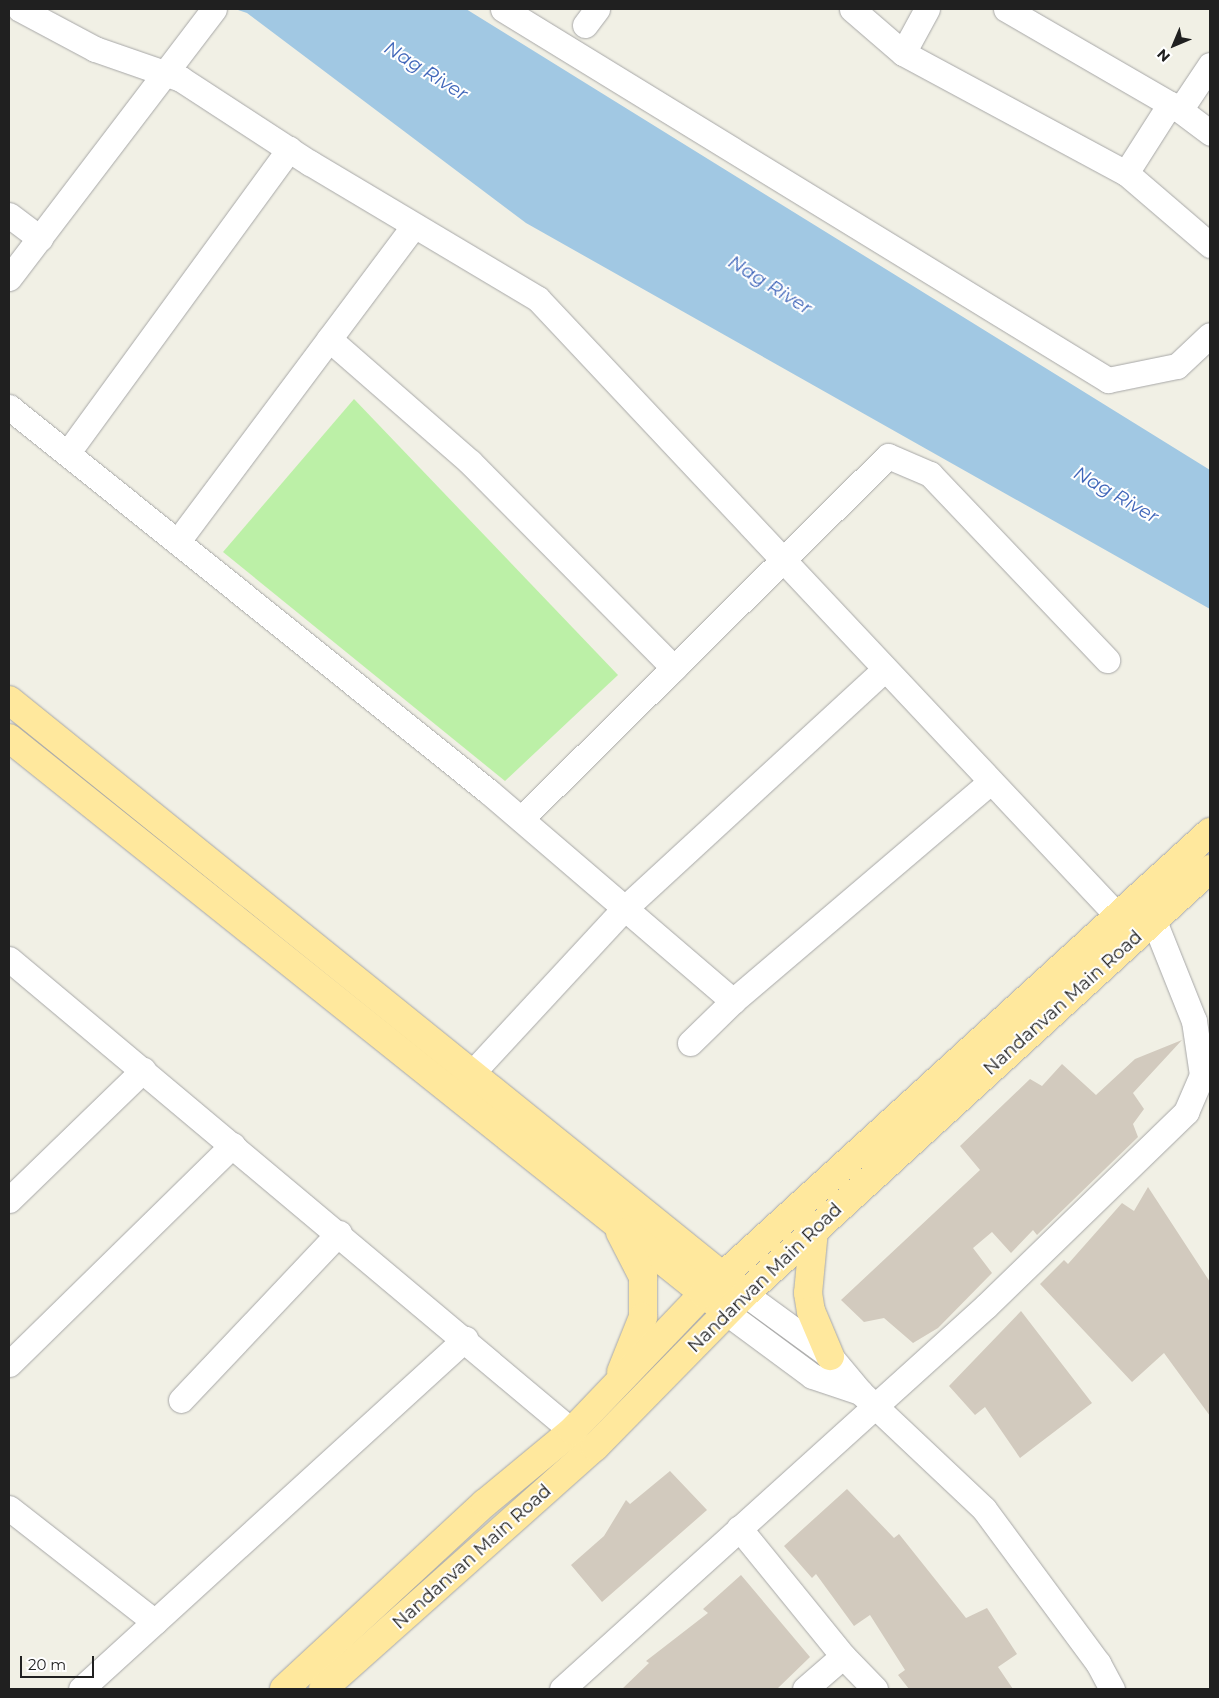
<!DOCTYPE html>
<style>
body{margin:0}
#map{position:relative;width:1219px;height:1698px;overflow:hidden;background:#f1f0e5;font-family:Montserrat,sans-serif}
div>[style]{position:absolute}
.grass>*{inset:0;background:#bcf0a7}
.water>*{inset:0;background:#a1c8e3}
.building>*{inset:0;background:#d2cabe}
.roads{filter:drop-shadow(0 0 1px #a7a7a7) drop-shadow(0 0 1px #a7a7a7)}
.minor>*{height:25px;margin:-12.5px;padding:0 12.5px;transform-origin:12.5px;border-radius:12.5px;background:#fff}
.major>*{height:28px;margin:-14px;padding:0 14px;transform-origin:14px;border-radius:14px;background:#ffe89d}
span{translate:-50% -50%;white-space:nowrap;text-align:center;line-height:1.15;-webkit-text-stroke:4px #fff;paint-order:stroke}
.street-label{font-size:18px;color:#202020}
.water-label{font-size:19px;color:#4167ba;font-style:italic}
.frame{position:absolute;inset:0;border:10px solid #202020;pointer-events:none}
.north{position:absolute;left:1149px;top:20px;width:50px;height:50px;-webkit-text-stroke:4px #fff;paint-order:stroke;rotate:225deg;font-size:14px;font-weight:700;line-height:20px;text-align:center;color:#202020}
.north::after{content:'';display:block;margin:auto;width:18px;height:22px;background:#202020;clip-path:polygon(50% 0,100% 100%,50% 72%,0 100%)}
.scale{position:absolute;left:20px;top:1656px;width:74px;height:22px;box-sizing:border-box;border:2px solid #202020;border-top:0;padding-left:6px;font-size:15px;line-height:18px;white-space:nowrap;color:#202020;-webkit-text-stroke:4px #fff;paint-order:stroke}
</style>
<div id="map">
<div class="grass">
<div style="clip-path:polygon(354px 399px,618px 675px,505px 781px,223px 552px)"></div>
</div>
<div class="water">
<div style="clip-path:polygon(235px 9px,466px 9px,1210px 470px,1210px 609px,526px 223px,247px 13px)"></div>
</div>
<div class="building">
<div style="clip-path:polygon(1182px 1040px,1133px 1093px,1144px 1109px,1133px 1124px,1138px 1137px,1037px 1235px,1033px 1230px,1011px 1253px,992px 1232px,973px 1248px,992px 1273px,938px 1328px,913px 1343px,884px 1318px,864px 1322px,841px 1300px,980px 1170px,960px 1146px,1030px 1079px,1042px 1086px,1062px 1064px,1096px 1095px,1135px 1059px)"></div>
<div style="clip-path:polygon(1148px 1187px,1210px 1282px,1210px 1416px,1164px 1353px,1132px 1382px,1040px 1284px,1064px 1260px,1068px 1264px,1122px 1203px,1134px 1211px)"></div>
<div style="clip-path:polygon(1021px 1311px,1092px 1403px,1020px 1458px,985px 1407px,975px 1415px,949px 1386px)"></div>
<div style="clip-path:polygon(670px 1471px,707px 1510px,602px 1602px,571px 1565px,604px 1536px,626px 1500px,630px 1504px)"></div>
<div style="clip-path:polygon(847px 1489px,894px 1538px,899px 1534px,966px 1618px,987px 1608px,1017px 1654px,998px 1667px,1013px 1689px,909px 1689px,898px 1675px,905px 1670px,870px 1615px,854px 1626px,816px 1574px,812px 1578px,784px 1546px)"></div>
<div style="clip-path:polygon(741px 1575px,810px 1657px,777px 1689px,622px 1689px,649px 1663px,646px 1661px,708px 1613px,703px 1609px)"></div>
</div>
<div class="roads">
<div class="minor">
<div style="left:20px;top:9px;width:85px;rotate:28.1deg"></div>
<div style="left:95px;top:49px;width:91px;rotate:19.2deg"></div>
<div style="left:181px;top:79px;width:154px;rotate:33.1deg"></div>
<div style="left:310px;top:163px;width:265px;rotate:30.8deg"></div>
<div style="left:538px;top:299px;width:866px;rotate:46.78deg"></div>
<div style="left:503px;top:9px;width:710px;rotate:31.52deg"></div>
<div style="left:1108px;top:380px;width:70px;rotate:-11.5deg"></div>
<div style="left:1177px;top:366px;width:45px;rotate:-43.2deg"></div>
<div style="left:852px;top:9px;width:67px;rotate:40.8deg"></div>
<div style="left:903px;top:53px;width:50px;rotate:-61.4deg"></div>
<div style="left:1006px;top:9px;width:201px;rotate:30.1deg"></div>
<div style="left:1180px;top:110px;width:54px;rotate:-56.3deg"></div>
<div style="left:585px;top:25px;width:20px;rotate:-53deg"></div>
<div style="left:903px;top:53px;width:253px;rotate:28.3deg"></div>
<div style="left:1126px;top:173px;width:82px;rotate:-57.5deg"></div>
<div style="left:1180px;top:110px;width:38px;rotate:37deg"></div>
<div style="left:1126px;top:173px;width:111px;rotate:40.6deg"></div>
<div style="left:9px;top:215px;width:39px;rotate:37deg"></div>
<div style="left:9px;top:278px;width:338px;rotate:-52.7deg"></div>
<div style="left:329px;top:339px;width:187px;rotate:41.1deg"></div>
<div style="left:470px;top:462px;width:290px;rotate:45.3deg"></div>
<div style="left:9px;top:407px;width:614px;rotate:38.72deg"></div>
<div style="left:488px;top:791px;width:323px;rotate:40.6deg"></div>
<div style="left:69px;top:451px;width:374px;rotate:-53.9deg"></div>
<div style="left:178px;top:541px;width:394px;rotate:-53.2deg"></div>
<div style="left:521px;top:819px;width:516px;rotate:-44.69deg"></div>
<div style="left:888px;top:456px;width:46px;rotate:23.2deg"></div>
<div style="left:930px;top:474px;width:257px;rotate:46.4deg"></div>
<div style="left:9px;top:959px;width:735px;rotate:39.98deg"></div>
<div style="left:690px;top:1043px;width:60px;rotate:-44.3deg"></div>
<div style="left:733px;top:1001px;width:338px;rotate:-40.4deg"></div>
<div style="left:459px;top:1087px;width:244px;rotate:-47.2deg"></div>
<div style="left:625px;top:908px;width:353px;rotate:-42.6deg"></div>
<div style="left:9px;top:1200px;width:187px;rotate:-44.1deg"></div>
<div style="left:745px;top:1294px;width:105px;rotate:36.1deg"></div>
<div style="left:830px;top:1356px;width:47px;rotate:50.2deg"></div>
<div style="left:860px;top:1392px;width:170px;rotate:43.3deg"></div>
<div style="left:984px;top:1509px;width:192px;rotate:53.5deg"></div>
<div style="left:1098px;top:1663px;width:30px;rotate:62deg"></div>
<div style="left:727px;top:1313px;width:106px;rotate:36.5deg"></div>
<div style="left:812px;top:1376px;width:51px;rotate:18.4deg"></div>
<div style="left:9px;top:1364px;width:313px;rotate:-44.4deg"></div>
<div style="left:181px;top:1400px;width:230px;rotate:-46.6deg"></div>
<div style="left:9px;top:1508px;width:185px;rotate:38deg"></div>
<div style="left:739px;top:1528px;width:165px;rotate:50.9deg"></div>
<div style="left:81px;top:1689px;width:520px;rotate:-42.35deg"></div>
<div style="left:562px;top:1689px;width:571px;rotate:-42.09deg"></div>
<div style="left:986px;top:1306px;width:279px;rotate:-44.1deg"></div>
<div style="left:1186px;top:1112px;width:40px;rotate:-66.6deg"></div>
<div style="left:1202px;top:1075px;width:55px;rotate:-98.4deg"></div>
<div style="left:1194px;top:1021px;width:108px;rotate:-111.8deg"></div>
<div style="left:805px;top:1689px;width:50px;rotate:-41deg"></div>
<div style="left:843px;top:1656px;width:46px;rotate:45.9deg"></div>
</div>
<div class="major">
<div style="left:9px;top:700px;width:938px;rotate:38.9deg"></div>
<div style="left:9px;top:738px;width:908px;rotate:38.65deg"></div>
<div style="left:814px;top:1230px;width:63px;rotate:95.4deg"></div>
<div style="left:808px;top:1293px;width:18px;rotate:81deg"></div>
<div style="left:811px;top:1311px;width:49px;rotate:67.1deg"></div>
<div style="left:620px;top:1232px;width:51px;rotate:62.9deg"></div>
<div style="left:643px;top:1277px;width:40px;rotate:90deg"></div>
<div style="left:643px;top:1317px;width:59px;rotate:111.8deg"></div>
<div style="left:284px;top:1689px;width:274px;rotate:-42.8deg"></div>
<div style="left:485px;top:1503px;width:113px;rotate:-39.6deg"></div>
<div style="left:572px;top:1431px;width:190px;rotate:-46.3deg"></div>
<div style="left:703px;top:1294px;width:686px;rotate:-42.34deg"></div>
<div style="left:323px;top:1689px;width:364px;rotate:-41.7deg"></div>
<div style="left:595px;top:1447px;width:214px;rotate:-45.6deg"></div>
<div style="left:745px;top:1294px;width:630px;rotate:-42.43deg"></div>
</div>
</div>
<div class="street-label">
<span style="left:1063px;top:1003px;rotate:-42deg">Nandanvan Main Road</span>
<span style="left:765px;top:1278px;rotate:-44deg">Nandanvan Main Road</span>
<span style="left:472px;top:1557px;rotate:-42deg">Nandanvan Main Road</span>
</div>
<div class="water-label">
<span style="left:426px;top:71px;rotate:32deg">Nag River</span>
<span style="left:770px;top:285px;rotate:32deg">Nag River</span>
<span style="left:1116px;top:495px;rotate:30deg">Nag River</span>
</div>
<div class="frame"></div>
<div class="north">N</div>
<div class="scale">20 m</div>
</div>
